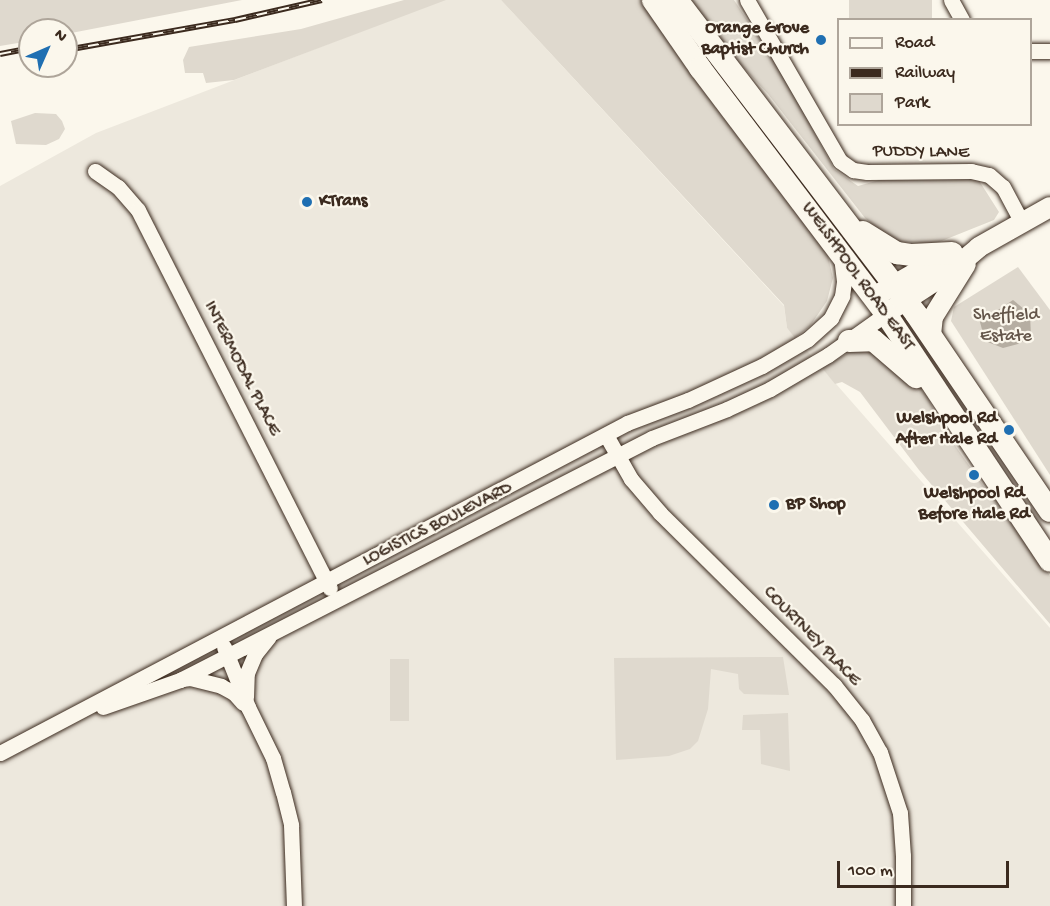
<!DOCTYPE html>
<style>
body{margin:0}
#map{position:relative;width:1050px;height:906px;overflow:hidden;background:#fbf7ec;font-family:"Gochi Hand",sans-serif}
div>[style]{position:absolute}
.built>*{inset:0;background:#ede8dd}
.green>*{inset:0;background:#dfd9ce;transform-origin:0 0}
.water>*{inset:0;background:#b6aea2}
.roads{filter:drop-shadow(0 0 2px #3b2a1e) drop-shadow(0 0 2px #3b2a1e)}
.minor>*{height:15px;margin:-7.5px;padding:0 7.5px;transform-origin:7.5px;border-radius:7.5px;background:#fbf7ec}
.major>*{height:20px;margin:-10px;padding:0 10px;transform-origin:10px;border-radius:10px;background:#fbf7ec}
.highway>*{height:22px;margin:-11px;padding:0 11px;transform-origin:11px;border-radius:11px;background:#fbf7ec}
.rail>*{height:6px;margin-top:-3px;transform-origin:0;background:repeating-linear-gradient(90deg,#fbf7ec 0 11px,#3b2a1e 0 22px);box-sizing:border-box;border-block:2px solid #3b2a1e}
.dots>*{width:16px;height:16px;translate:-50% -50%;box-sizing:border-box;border:3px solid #fbf7ec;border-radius:50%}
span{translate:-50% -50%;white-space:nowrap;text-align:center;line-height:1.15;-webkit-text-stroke:4.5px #fbf7ec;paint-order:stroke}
.poi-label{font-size:18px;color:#3b2a1e;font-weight:700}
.right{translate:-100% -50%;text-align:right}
.left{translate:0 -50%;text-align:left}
.street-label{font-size:18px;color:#3b2a1e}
.park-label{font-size:18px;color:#64564a}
.legend{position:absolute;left:837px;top:18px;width:195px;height:108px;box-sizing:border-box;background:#fbf7ec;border:2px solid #aea59a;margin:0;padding:8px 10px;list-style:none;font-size:18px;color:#3b2a1e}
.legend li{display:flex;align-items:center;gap:12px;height:30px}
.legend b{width:30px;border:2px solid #aea59a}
.north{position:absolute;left:18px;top:18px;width:60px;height:60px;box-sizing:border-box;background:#fbf7ec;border:2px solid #aea59a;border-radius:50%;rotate:45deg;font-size:16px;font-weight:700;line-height:24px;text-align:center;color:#3b2a1e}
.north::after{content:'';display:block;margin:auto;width:21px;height:27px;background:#1f6fb2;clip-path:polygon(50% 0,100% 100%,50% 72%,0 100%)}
.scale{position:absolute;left:837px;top:861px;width:172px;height:27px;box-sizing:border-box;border:3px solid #3b2a1e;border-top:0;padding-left:8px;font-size:18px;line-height:21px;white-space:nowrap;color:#3b2a1e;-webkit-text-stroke:4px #fbf7ec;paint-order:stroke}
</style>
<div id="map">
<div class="built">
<div style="clip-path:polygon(443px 0,501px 0,784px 306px,787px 328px,1050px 628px,1050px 906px,0 906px,0 186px,96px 133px)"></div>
</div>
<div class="green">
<div style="clip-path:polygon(0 0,242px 0,66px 34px,66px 30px,30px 30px,30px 41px,0 46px)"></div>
<div style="clip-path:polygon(404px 0,446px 0,234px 80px,206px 83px,203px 73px,185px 73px,183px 60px,189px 47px,301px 29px)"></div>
<div style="clip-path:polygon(501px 0,647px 0,827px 252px,833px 278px,827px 301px,810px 326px,795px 338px,787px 328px,784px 305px)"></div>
<div style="clip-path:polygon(692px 0,734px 0,784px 76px,834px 169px,858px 186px,890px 177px,963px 176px,978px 179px,999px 212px,994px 220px,934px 244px,892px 241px,865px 218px,768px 94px,717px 39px)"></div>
<div style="left:849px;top:0;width:83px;height:19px"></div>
<div style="clip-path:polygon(35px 113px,56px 114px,62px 121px,65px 129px,59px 139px,46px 145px,16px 144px,11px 121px)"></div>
<div style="clip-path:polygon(1018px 267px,1050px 310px,1050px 475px,951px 321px,954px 307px)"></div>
<div style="clip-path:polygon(872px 347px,894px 360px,927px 396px,942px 427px,987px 491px,1017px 520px,1050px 576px,1050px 624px,919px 470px,860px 392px,842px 382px,835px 384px,822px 368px,857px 348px)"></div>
<div style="clip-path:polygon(783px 657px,789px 695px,744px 694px,739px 689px,738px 674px,711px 669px,708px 709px,698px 741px,690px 749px,669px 756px,616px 760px,614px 658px)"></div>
<div style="left:390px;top:659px;width:19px;height:62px"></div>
<div style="clip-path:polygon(788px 713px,790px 771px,761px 764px,760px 730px,742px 730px,743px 715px)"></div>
</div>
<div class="water">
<div style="clip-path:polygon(1013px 300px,1030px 314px,1031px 337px,1018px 344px,1003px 348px,985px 341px,980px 322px)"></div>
</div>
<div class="roads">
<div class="minor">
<div style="left:747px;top:0;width:186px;rotate:60deg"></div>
<div style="left:840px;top:161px;width:16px;rotate:35deg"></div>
<div style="left:853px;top:170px;width:14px;rotate:8deg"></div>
<div style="left:867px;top:172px;width:104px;rotate:-0.6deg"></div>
<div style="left:971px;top:171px;width:18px;rotate:13deg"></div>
<div style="left:989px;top:175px;width:18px;rotate:41deg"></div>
<div style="left:1003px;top:187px;width:40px;rotate:62deg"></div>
<div style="left:951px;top:0;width:23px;rotate:61deg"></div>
<div style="left:1030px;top:51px;width:20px"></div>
<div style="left:95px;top:171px;width:28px;rotate:35deg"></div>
<div style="left:118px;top:187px;width:30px;rotate:49deg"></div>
<div style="left:138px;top:210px;width:424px;rotate:63.1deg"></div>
<div style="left:606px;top:435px;width:51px;rotate:60.4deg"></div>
<div style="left:631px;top:479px;width:45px;rotate:49.5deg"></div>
<div style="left:660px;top:513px;width:245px;rotate:44.7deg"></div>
<div style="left:834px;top:685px;width:45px;rotate:51.3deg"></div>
<div style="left:862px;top:720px;width:37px;rotate:61deg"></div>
<div style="left:880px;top:752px;width:64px;rotate:71.8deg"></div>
<div style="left:900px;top:813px;width:43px;rotate:86deg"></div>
<div style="left:903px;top:856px;width:50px;rotate:90deg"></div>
<div style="left:224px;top:647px;width:65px;rotate:68.2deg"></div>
<div style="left:248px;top:707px;width:57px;rotate:63.9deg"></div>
<div style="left:273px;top:758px;width:35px;rotate:74deg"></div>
<div style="left:283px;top:792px;width:34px;rotate:76deg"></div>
<div style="left:291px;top:825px;width:81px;rotate:87.9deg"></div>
<div style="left:182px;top:679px;width:8px;rotate:-7deg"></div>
<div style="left:190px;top:678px;width:32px;rotate:14deg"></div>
<div style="left:221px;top:686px;width:15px;rotate:28deg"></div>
<div style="left:234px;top:693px;width:13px;rotate:48deg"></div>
<div style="left:246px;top:697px;width:24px;rotate:-88deg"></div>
<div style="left:247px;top:673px;width:21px;rotate:-67deg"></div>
<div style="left:255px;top:654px;width:22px;rotate:-51deg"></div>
<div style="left:103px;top:707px;width:82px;rotate:-19.3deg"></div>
<div style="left:180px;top:680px;width:530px;rotate:-27.14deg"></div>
<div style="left:652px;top:438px;width:80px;rotate:-21.1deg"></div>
<div style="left:727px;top:409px;width:47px;rotate:-24.9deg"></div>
<div style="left:770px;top:389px;width:67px;rotate:-30.4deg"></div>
<div style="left:828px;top:355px;width:71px;rotate:-35.3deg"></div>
<div style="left:0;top:753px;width:709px;rotate:-27.76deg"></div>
<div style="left:627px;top:423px;width:65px;rotate:-20.7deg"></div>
<div style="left:688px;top:400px;width:81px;rotate:-24.7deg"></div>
<div style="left:762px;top:366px;width:53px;rotate:-30.4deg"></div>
<div style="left:808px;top:339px;width:31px;rotate:-42deg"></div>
<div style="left:831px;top:318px;width:25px;rotate:-63deg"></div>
<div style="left:842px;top:296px;width:15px;rotate:-82deg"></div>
<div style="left:844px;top:281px;width:25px;rotate:-97deg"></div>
</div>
<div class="major">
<div style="left:882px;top:292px;width:78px;rotate:-29.8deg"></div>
<div style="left:894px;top:308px;width:69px;rotate:-33.2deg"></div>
<div style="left:952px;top:270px;width:35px;rotate:-40deg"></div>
<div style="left:979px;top:247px;width:81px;rotate:-29.4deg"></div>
<div style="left:931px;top:335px;width:18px;rotate:-84deg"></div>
<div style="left:933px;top:317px;width:62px;rotate:-58.1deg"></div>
</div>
<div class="highway">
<div style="left:653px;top:0;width:83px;rotate:55.3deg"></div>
<div style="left:700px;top:68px;width:308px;rotate:52.9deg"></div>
<div style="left:886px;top:314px;width:296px;rotate:56.4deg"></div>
<div style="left:677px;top:0;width:395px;rotate:52.7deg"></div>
<div style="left:916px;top:314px;width:238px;rotate:55.8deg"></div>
<div style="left:863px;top:232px;width:40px;rotate:32deg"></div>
<div style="left:897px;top:253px;width:15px;rotate:8deg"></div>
<div style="left:912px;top:255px;width:40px;rotate:-2.9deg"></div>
<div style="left:849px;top:341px;width:24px;rotate:-2deg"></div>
<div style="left:873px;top:340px;width:57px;rotate:40.7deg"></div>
</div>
</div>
<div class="rail">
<div style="left:66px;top:50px;width:172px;rotate:-10.1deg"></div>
<div style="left:235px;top:20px;width:89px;rotate:-12.9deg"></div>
<div style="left:0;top:54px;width:31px;rotate:-11deg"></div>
</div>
<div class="dots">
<div style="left:821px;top:40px;background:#1f6fb2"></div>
<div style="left:307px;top:202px;background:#1f6fb2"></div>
<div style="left:1009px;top:430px;background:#1f6fb2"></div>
<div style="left:974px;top:475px;background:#1f6fb2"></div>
<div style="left:774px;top:505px;background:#1f6fb2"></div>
</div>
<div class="poi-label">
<span class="right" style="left:809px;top:40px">Orange Grove<br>Baptist Church</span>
<span class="left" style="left:319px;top:202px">KTrans</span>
<span class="right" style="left:997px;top:430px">Welshpool Rd<br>After Hale Rd</span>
<span style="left:974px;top:505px">Welshpool Rd<br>Before Hale Rd</span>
<span class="left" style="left:786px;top:505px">BP Shop</span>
</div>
<div class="street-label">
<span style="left:921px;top:153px;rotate:1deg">PUDDY LANE</span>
<span style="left:857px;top:277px;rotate:54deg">WELSHPOOL ROAD EAST</span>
<span style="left:241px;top:369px;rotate:63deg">INTERMODAL PLACE</span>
<span style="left:438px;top:525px;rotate:-27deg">LOGISTICS BOULEVARD</span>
<span style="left:811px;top:637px;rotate:46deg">COURTNEY PLACE</span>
</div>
<div class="park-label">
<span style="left:1006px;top:327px">Sheffield<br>Estate</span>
</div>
<ul class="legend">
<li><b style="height:8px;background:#fbf7ec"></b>Road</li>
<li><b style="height:8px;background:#3b2a1e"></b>Railway</li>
<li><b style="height:16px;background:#dfd9ce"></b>Park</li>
</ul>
<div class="north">N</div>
<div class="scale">100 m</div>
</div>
